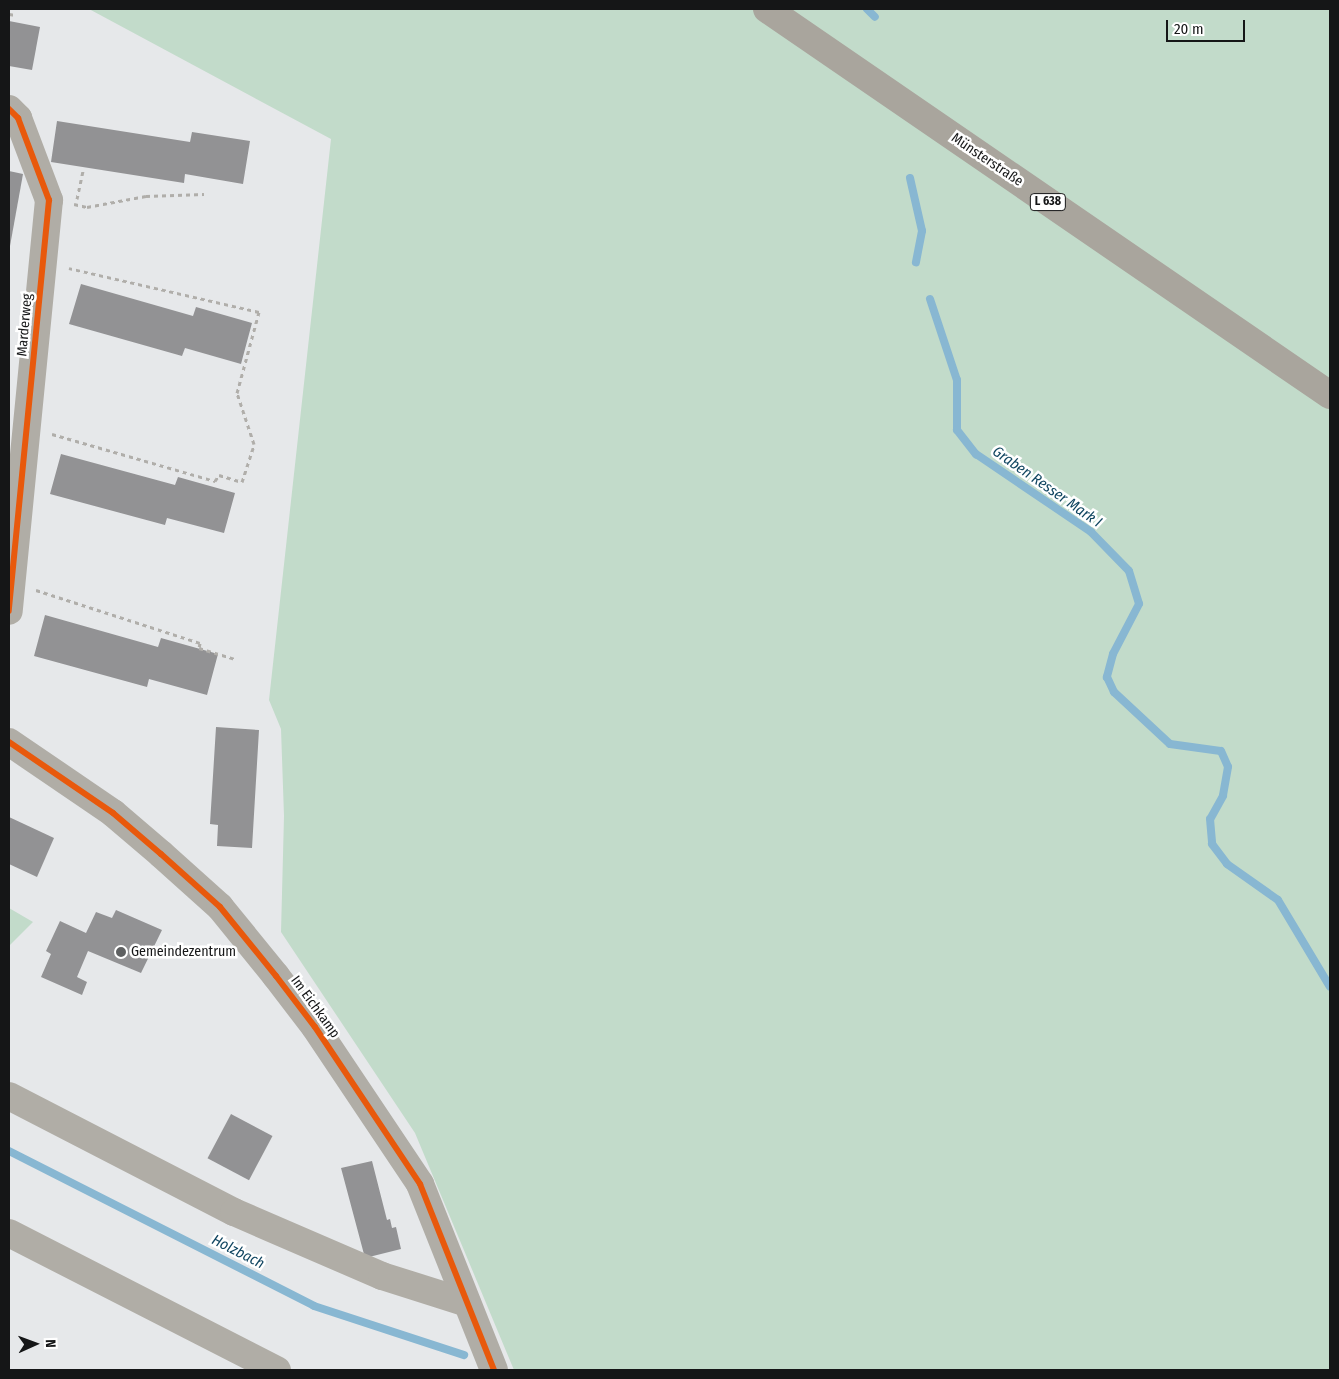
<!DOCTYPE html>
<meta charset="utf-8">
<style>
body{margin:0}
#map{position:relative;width:1339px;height:1379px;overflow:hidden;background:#e6e8ea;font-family:"Fira Sans Condensed",sans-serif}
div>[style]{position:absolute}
.green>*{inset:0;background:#c2dbca}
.stream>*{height:8px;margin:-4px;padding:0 4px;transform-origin:4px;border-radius:4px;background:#88b7d2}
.building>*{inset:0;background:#929294;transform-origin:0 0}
.path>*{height:3px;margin-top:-1.5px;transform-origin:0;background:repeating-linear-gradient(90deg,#b0aeaa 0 4px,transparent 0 8px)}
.minor>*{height:28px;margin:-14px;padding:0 14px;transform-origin:14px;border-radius:14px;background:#b0ada6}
.major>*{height:28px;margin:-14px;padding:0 14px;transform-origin:14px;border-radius:14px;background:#a9a59d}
.cycleway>*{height:6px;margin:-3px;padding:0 3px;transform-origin:3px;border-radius:3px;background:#e8590c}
.dots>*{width:14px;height:14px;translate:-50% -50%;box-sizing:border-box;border:2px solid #fff;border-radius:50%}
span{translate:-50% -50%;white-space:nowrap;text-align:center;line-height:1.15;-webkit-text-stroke:5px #fff;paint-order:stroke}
.shield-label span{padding:1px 4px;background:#fff;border:1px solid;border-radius:4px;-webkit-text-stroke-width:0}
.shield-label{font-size:12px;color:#151617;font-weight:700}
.street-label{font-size:14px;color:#151617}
.poi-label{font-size:14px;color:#151617}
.left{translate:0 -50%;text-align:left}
.water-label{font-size:15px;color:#114661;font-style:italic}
.frame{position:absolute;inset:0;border:10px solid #151617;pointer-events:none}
.north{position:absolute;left:10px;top:1319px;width:50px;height:50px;-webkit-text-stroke:4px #fff;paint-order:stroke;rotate:88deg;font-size:14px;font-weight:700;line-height:20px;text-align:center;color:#151617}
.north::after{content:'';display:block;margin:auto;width:18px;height:22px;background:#151617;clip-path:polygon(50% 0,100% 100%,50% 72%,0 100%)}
.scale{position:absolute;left:1166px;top:20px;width:79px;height:22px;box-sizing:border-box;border:2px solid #151617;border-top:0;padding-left:6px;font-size:15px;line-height:18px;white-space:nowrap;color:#151617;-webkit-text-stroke:4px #fff;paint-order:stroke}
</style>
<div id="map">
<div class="green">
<div style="clip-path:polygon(89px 9px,1330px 9px,1330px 1370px,514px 1370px,415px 1133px,281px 932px,284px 816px,281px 729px,269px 700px,331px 139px)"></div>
<div style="clip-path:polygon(9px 908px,33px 922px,9px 946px)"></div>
</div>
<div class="stream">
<div style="left:867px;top:9px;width:11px;rotate:45deg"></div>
<div style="left:910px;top:178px;width:54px;rotate:77.2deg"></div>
<div style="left:922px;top:231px;width:32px;rotate:101deg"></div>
<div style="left:930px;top:299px;width:85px;rotate:71.6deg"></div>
<div style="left:957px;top:380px;width:50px;rotate:90deg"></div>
<div style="left:957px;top:430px;width:31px;rotate:52deg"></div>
<div style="left:976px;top:454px;width:139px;rotate:34.1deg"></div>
<div style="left:1091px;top:532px;width:54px;rotate:45.7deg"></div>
<div style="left:1129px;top:571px;width:34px;rotate:73deg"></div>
<div style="left:1139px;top:604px;width:56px;rotate:117.5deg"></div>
<div style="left:1113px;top:654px;width:24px;rotate:105deg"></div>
<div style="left:1107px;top:677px;width:17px;rotate:65deg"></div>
<div style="left:1114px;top:692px;width:76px;rotate:42.9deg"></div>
<div style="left:1170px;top:744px;width:51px;rotate:7.8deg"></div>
<div style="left:1221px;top:751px;width:17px;rotate:66deg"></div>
<div style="left:1228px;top:767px;width:29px;rotate:100deg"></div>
<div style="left:1223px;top:796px;width:26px;rotate:119deg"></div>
<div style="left:1210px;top:819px;width:25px;rotate:85deg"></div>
<div style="left:1212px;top:844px;width:25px;rotate:53deg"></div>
<div style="left:1227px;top:864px;width:62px;rotate:35.2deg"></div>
<div style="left:1278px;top:900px;width:101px;rotate:59.1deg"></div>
<div style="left:9px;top:1151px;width:342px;rotate:26.9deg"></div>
<div style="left:314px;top:1306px;width:158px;rotate:18.1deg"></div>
</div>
<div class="building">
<div style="clip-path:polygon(9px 21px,40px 27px,32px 70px,9px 66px)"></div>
<div style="clip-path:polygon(57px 121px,190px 142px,192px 132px,250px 141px,243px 184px,185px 174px,184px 183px,51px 162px)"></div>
<div style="clip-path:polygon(9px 171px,23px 174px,10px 246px,9px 246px)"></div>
<div style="clip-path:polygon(81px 284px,193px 316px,196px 307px,252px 323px,241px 364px,185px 348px,182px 356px,69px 324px)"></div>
<div style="clip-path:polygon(61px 454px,175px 485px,178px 477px,235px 493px,224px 533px,167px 518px,165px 525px,50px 494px)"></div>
<div style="clip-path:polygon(45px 615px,158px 647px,161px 638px,218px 654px,207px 695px,149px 679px,147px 687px,34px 656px)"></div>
<div style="clip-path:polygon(216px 727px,259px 730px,252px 848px,217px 846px,218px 825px,210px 824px)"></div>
<div style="clip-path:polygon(9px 817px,54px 838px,37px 877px,9px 864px)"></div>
<div style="clip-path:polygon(116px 910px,162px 930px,141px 973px,88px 951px,77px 977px,87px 982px,82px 995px,41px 977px,51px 954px,46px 951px,60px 921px,86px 933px,96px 912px,112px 918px)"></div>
<div style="left:231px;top:1114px;width:47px;height:50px;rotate:28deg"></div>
<div style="clip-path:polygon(372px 1161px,387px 1220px,390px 1219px,392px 1228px,396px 1227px,401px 1249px,365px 1258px,341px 1168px)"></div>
</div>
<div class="path">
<div style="left:9px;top:14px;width:7px;rotate:8deg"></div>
<div style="left:77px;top:199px;width:29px;rotate:-78deg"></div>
<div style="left:74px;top:204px;width:13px;rotate:13deg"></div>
<div style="left:87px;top:207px;width:60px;rotate:-10.6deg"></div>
<div style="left:146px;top:196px;width:58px;rotate:-2deg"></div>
<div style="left:52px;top:434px;width:170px;rotate:16.1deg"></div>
<div style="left:215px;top:481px;width:7px;rotate:-56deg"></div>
<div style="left:219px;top:475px;width:24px;rotate:17deg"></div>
<div style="left:242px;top:482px;width:40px;rotate:-72deg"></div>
<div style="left:254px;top:444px;width:54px;rotate:-108.4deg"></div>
<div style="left:237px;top:393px;width:84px;rotate:-74.8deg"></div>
<div style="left:259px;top:312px;width:195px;rotate:-167deg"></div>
<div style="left:36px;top:590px;width:172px;rotate:17.9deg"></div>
<div style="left:200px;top:643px;width:5px;rotate:101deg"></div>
<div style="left:199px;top:648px;width:39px;rotate:17deg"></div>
</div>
<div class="minor">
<div style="left:9px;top:109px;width:13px;rotate:45deg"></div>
<div style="left:18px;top:118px;width:88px;rotate:69.3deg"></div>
<div style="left:49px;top:200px;width:413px;rotate:95.6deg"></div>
<div style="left:9px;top:742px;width:126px;rotate:34.3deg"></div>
<div style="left:113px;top:813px;width:63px;rotate:40.5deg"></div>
<div style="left:161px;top:854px;width:79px;rotate:41.9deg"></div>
<div style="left:220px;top:907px;width:89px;rotate:50.9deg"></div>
<div style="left:276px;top:976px;width:64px;rotate:52.6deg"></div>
<div style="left:315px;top:1027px;width:189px;rotate:56.2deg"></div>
<div style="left:420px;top:1184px;width:200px;rotate:68.3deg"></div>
<div style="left:9px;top:1096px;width:253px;rotate:27.3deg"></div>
<div style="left:234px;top:1212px;width:161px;rotate:23.4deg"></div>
<div style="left:382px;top:1276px;width:89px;rotate:17.6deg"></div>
<div style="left:9px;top:1233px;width:301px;rotate:27.1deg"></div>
</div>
<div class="major">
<div style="left:767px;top:9px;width:683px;rotate:34.44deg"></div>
</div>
<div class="cycleway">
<div style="left:9px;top:109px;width:13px;rotate:45deg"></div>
<div style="left:18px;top:118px;width:88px;rotate:69.3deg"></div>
<div style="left:49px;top:200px;width:413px;rotate:95.6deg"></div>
<div style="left:9px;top:742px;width:126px;rotate:34.3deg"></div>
<div style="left:113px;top:813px;width:63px;rotate:40.5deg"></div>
<div style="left:161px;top:854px;width:79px;rotate:41.9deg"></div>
<div style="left:220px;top:907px;width:89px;rotate:50.9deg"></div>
<div style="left:276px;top:976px;width:64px;rotate:52.6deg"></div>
<div style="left:315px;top:1027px;width:189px;rotate:56.2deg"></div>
<div style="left:420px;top:1184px;width:200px;rotate:68.3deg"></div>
</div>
<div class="dots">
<div style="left:121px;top:952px;background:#5e6061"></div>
</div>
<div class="shield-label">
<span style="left:1048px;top:202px">L 638</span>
</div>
<div class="street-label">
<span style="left:987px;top:160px;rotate:34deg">Münsterstraße</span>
<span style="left:25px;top:325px;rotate:-85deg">Marderweg</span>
<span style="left:315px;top:1007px;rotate:54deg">Im Eichkamp</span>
</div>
<div class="poi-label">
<span class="left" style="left:131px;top:952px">Gemeindezentrum</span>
</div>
<div class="water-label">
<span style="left:1047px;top:487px;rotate:35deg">Graben Resser Mark I</span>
<span style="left:238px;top:1252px;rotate:27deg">Holzbach</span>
</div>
<div class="frame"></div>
<div class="north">N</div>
<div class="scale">20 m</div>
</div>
